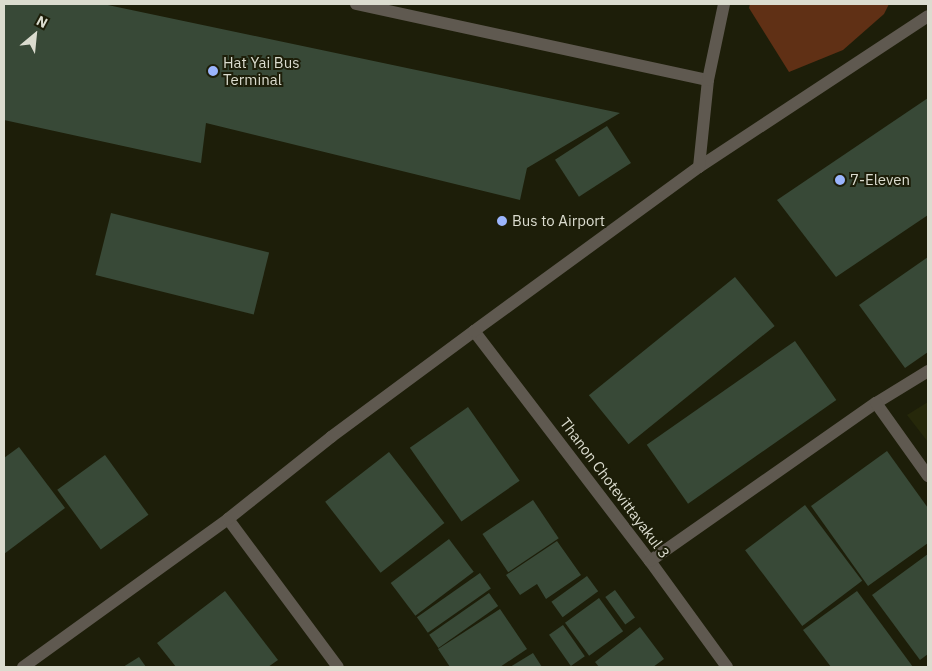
<!DOCTYPE html>
<style>
body{margin:0}
#map{position:relative;width:932px;height:671px;overflow:hidden;background:#1d1e09;font-family:"IBM Plex Sans",sans-serif}
div>[style]{position:absolute}
.built>*{inset:0;background:#26280a}
.green>*{inset:0;background:#603015}
.building>*{inset:0;background:#384937;transform-origin:0 0}
.service>*{height:12px;margin:-6px;padding:0 6px;transform-origin:6px;border-radius:6px;background:#5f5950}
.minor>*{height:12px;margin:-6px;padding:0 6px;transform-origin:6px;border-radius:6px;background:#5f5950}
.dots>*{width:14px;height:14px;translate:-50% -50%;box-sizing:border-box;border:2px solid #1d1e09;border-radius:50%}
span{translate:-50% -50%;white-space:nowrap;text-align:center;line-height:1.15;-webkit-text-stroke:4px #1d1e09;paint-order:stroke}
.poi-label{font-size:15px;color:#dbdccf}
.left{translate:0 -50%;text-align:left}
.street-label{font-size:15px;color:#dbdccf}
.frame{position:absolute;inset:0;border:5px solid #dbdccf;pointer-events:none}
.north{position:absolute;left:10px;top:10px;width:50px;height:50px;-webkit-text-stroke:4px #1d1e09;paint-order:stroke;rotate:28deg;font-size:14px;font-weight:700;line-height:20px;text-align:center;color:#dbdccf}
.north::after{content:'';display:block;margin:auto;width:18px;height:22px;background:#dbdccf;clip-path:polygon(50% 0,100% 100%,50% 72%,0 100%)}
</style>
<div id="map">
<div class="built">
<div style="clip-path:polygon(928px 402px,928px 442px,907px 415px)"></div>
</div>
<div class="green">
<div style="clip-path:polygon(750px 4px,889px 4px,884px 14px,843px 50px,789px 72px,749px 8px)"></div>
</div>
<div class="building">
<div style="clip-path:polygon(4px 4px,103px 4px,620px 113px,527px 168px,520px 200px,206px 123px,201px 163px,4px 120px)"></div>
<div style="clip-path:polygon(928px 98px,928px 215px,836px 277px,777px 200px)"></div>
<div style="left:607px;top:126px;width:44px;height:62px;rotate:57deg"></div>
<div style="left:111px;top:213px;width:163px;height:64px;rotate:14deg"></div>
<div style="clip-path:polygon(928px 257px,928px 352px,905px 368px,859px 305px)"></div>
<div style="left:735px;top:277px;width:63px;height:188px;rotate:51deg"></div>
<div style="left:795px;top:341px;width:72px;height:181px;rotate:55deg"></div>
<div style="left:468px;top:407px;width:90px;height:71px;rotate:55deg"></div>
<div style="clip-path:polygon(19px 447px,65px 508px,4px 554px,4px 458px)"></div>
<div style="clip-path:polygon(887px 451px,928px 508px,928px 543px,868px 586px,811px 506px)"></div>
<div style="left:389px;top:452px;width:90px;height:81px;rotate:52deg"></div>
<div style="left:105px;top:455px;width:74px;height:59px;rotate:54deg"></div>
<div style="left:533px;top:500px;width:46px;height:61px;rotate:56deg"></div>
<div style="left:805px;top:505px;width:95px;height:75px;rotate:53deg"></div>
<div style="left:449px;top:539px;width:41px;height:73px;rotate:53deg"></div>
<div style="clip-path:polygon(557px 541px,581px 575px,546px 599px,537px 584px,520px 595px,506px 575px)"></div>
<div style="clip-path:polygon(928px 554px,928px 654px,920px 660px,872px 595px)"></div>
<div style="left:480px;top:573px;width:19px;height:77px;rotate:55deg"></div>
<div style="left:587px;top:576px;width:19px;height:44px;rotate:54deg"></div>
<div style="left:615px;top:590px;width:34px;height:12px;rotate:54deg"></div>
<div style="clip-path:polygon(225px 591px,278px 660px,268px 667px,176px 667px,157px 643px)"></div>
<div style="clip-path:polygon(857px 591px,913px 667px,831px 667px,803px 630px)"></div>
<div style="left:489px;top:593px;width:16px;height:73px;rotate:55deg"></div>
<div style="left:599px;top:598px;width:41px;height:42px;rotate:54deg"></div>
<div style="clip-path:polygon(500px 609px,527px 649px,500px 667px,450px 667px,438px 649px)"></div>
<div style="left:563px;top:625px;width:38px;height:17px;rotate:55deg"></div>
<div style="clip-path:polygon(640px 627px,664px 659px,653px 667px,599px 667px,595px 662px)"></div>
<div style="clip-path:polygon(533px 653px,542px 667px,510px 667px)"></div>
<div style="clip-path:polygon(139px 657px,146px 667px,123px 667px)"></div>
</div>
<div class="service">
<div style="left:876px;top:403px;width:61px;rotate:-31.6deg"></div>
</div>
<div class="minor">
<div style="left:356px;top:4px;width:360px;rotate:12.2deg"></div>
<div style="left:699px;top:167px;width:274px;rotate:-33.4deg"></div>
<div style="left:474px;top:331px;width:290px;rotate:52.6deg"></div>
<div style="left:650px;top:561px;width:131px;rotate:54deg"></div>
<div style="left:228px;top:519px;width:184px;rotate:53.4deg"></div>
<div style="left:650px;top:561px;width:276px;rotate:-35deg"></div>
<div style="left:876px;top:403px;width:90px;rotate:54.5deg"></div>
<div style="left:23px;top:667px;width:253px;rotate:-35.8deg"></div>
<div style="left:228px;top:519px;width:132px;rotate:-38.5deg"></div>
<div style="left:331px;top:437px;width:178px;rotate:-36.5deg"></div>
<div style="left:474px;top:331px;width:278px;rotate:-36.1deg"></div>
<div style="left:699px;top:167px;width:87px;rotate:-84.1deg"></div>
<div style="left:708px;top:80px;width:78px;rotate:-78.1deg"></div>
</div>
<div class="dots">
<div style="left:213px;top:71px;background:#9bb5fd"></div>
<div style="left:840px;top:180px;background:#9bb5fd"></div>
<div style="left:502px;top:221px;background:#9bb5fd"></div>
</div>
<div class="poi-label">
<span class="left" style="left:223px;top:71px">Hat Yai Bus<br>Terminal</span>
<span class="left" style="left:850px;top:180px">7-Eleven</span>
<span class="left" style="left:512px;top:221px">Bus to Airport</span>
</div>
<div class="street-label">
<span style="left:615px;top:488px;rotate:53deg">Thanon Chotevittayakul 3</span>
</div>
<div class="frame"></div>
<div class="north">N</div>
</div>
